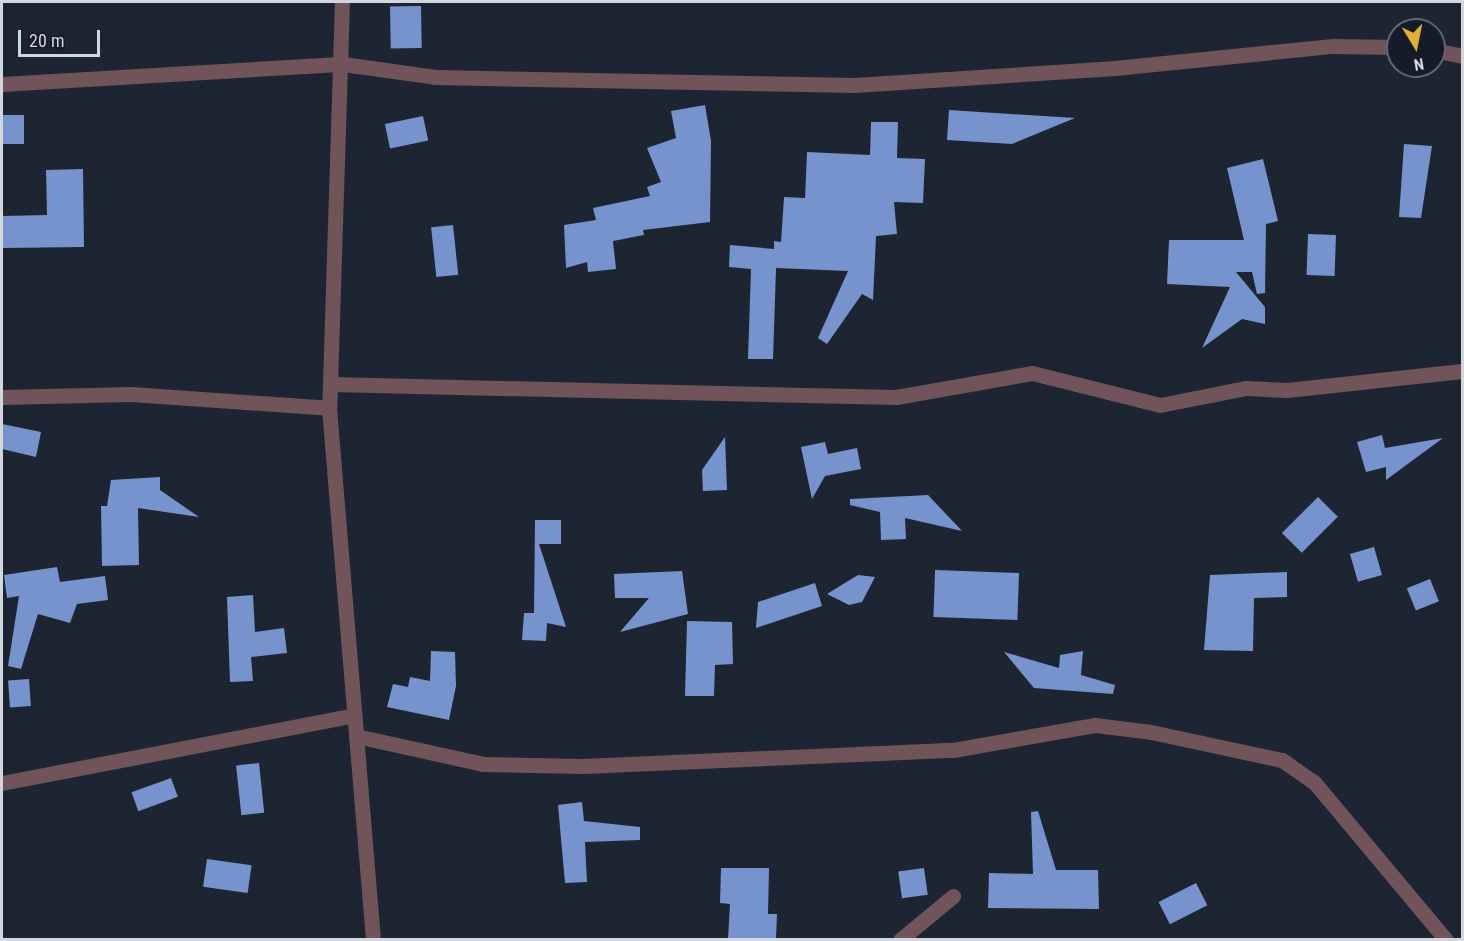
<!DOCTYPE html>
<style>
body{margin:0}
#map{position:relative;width:1464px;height:941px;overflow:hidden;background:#1e2532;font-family:"Roboto Condensed",sans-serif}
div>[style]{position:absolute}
.building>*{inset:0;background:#7793cd;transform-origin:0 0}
.street>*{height:15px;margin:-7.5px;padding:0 7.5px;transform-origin:7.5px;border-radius:7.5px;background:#71535a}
span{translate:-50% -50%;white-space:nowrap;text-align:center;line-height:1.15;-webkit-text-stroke:6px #151b28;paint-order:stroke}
.frame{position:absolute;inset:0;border:3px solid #d2d6df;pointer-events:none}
.north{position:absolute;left:1386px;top:18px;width:60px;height:60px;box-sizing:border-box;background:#151b28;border:2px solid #616671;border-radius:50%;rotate:170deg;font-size:16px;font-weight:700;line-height:24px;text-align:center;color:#d2d6df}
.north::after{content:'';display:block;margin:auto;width:21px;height:27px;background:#e1af34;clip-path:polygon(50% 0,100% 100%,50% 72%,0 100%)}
.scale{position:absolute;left:18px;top:30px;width:82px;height:27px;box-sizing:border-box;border:3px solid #d2d6df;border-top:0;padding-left:8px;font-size:18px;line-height:21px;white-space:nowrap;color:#d2d6df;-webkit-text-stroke:4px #151b28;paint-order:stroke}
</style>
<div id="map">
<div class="building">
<div style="left:421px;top:6px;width:42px;height:31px;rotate:89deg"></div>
<div style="clip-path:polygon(705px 105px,711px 141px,710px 222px,643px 230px,644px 235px,613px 241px,616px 269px,588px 272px,587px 262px,566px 268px,564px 225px,596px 220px,593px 208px,650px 196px,647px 187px,661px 182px,647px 148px,676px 138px,671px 111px)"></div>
<div style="clip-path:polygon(949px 110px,1075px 118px,1012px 144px,947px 140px)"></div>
<div style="left:2px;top:115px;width:22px;height:29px"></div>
<div style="left:423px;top:116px;width:25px;height:39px;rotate:78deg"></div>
<div style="clip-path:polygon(871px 122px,898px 122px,897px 158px,925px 159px,923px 203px,894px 202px,897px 234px,876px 236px,873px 300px,862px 294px,827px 344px,818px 338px,848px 271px,776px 268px,773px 359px,748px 359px,751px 269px,729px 267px,730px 245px,774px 249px,774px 241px,781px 242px,784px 197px,805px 198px,807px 152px,870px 155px)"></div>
<div style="clip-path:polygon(1404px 144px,1432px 146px,1421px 218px,1399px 217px)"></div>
<div style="clip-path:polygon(1263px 159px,1278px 221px,1266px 224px,1265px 293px,1257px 294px,1252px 272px,1236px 272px,1265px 307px,1265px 324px,1242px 319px,1202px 348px,1230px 287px,1167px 284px,1169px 240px,1244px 240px,1227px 168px)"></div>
<div style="clip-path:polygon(83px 169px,84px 247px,2px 248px,2px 216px,47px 215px,46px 170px)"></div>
<div style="left:453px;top:225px;width:50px;height:22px;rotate:84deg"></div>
<div style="left:1308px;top:234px;width:28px;height:41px;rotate:2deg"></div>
<div style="clip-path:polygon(2px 424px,41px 432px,36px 457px,2px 449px)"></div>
<div style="clip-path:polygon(1382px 435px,1385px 448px,1443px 438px,1386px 480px,1386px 467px,1366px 472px,1357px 442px)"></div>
<div style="clip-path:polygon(725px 437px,727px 490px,703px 491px,702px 470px)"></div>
<div style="clip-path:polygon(825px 442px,828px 454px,857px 448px,861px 469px,825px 476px,812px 499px,801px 447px)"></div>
<div style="clip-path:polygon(160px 477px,160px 490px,199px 517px,138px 508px,139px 565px,102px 566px,101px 506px,107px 506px,111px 480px)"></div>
<div style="clip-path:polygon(928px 495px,962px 531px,905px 518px,906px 539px,881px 540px,880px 512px,850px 505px,850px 499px)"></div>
<div style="left:1318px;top:497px;width:28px;height:51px;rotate:45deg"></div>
<div style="clip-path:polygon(535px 520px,561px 520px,561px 544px,539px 544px,566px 627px,547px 623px,546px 641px,522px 640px,524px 613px,534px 613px)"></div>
<div style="left:1374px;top:547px;width:29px;height:25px;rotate:74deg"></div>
<div style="clip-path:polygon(57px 567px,60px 582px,105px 576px,108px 600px,77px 604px,70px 623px,38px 614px,21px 669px,8px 666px,19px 596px,7px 598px,4px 575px)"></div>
<div style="clip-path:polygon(682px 571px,688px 614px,620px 632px,649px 598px,615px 598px,614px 574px)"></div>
<div style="clip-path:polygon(1287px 572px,1287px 597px,1254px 598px,1253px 651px,1204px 650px,1210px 575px)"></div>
<div style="left:1019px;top:573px;width:47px;height:84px;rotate:92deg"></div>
<div style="clip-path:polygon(858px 575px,875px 577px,862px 602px,849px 605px,827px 594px)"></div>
<div style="left:1430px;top:579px;width:24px;height:25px;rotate:68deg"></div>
<div style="clip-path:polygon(815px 583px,822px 606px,756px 628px,758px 602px)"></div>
<div style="clip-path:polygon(253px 595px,255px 632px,284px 628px,287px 653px,251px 657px,253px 681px,230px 682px,227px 597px)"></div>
<div style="clip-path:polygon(687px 621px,732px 622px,733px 664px,715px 665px,714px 696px,685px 696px)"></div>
<div style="clip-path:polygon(431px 651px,455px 652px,456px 686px,449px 720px,387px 707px,393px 684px,408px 687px,410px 677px,430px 681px)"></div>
<div style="clip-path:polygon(1083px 651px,1081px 675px,1115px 685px,1113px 694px,1034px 688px,1004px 652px,1059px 668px,1060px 655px)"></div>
<div style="left:29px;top:679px;width:27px;height:21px;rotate:86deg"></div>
<div style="left:259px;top:763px;width:50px;height:23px;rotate:84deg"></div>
<div style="left:171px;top:778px;width:20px;height:42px;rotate:70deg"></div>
<div style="clip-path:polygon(582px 802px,584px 821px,640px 827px,640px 840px,585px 842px,587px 882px,565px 883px,558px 805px)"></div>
<div style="clip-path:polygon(1038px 811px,1056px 870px,1098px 870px,1099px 909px,988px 908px,989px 873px,1033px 874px,1031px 812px)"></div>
<div style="left:207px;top:859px;width:45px;height:28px;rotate:8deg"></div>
<div style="clip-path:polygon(721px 868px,769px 868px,768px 914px,777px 914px,776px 939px,728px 939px,730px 904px,720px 903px)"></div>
<div style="left:924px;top:868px;width:27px;height:26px;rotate:82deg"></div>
<div style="left:1196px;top:883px;width:25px;height:42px;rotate:63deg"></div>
</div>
<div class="street">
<div style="left:342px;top:2px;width:406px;rotate:91.8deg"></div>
<div style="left:329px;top:408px;width:534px;rotate:85.27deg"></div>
<div style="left:1434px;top:50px;width:29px;rotate:12deg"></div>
<div style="left:2px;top:84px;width:342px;rotate:-3.4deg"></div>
<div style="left:343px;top:64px;width:93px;rotate:8deg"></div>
<div style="left:435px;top:77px;width:419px;rotate:1.1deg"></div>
<div style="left:854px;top:85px;width:262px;rotate:-3.7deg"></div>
<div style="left:1115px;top:68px;width:219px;rotate:-5.8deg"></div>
<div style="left:1333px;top:46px;width:65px;rotate:0.9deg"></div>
<div style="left:330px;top:384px;width:566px;rotate:1.32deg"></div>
<div style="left:896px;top:397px;width:138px;rotate:-10deg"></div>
<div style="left:1032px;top:373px;width:132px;rotate:14deg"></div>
<div style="left:1160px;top:405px;width:88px;rotate:-11.2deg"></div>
<div style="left:1246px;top:388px;width:41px;rotate:2.8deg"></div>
<div style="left:1287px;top:390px;width:176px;rotate:-6.2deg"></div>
<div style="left:2px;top:397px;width:129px;rotate:-1.3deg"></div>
<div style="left:131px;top:394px;width:198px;rotate:4deg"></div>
<div style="left:356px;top:736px;width:130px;rotate:12.4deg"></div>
<div style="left:483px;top:764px;width:100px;rotate:1.1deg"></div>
<div style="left:583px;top:766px;width:370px;rotate:-2.5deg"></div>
<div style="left:953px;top:750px;width:144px;rotate:-10deg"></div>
<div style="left:1095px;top:725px;width:56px;rotate:7.1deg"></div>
<div style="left:1151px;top:732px;width:134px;rotate:12.1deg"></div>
<div style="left:1282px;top:760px;width:39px;rotate:35deg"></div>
<div style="left:1314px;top:782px;width:206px;rotate:50.1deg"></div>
<div style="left:2px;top:783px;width:359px;rotate:-10.9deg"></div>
<div style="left:900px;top:940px;width:69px;rotate:-39.7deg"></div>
</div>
<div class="frame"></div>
<div class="north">N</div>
<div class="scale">20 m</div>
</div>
